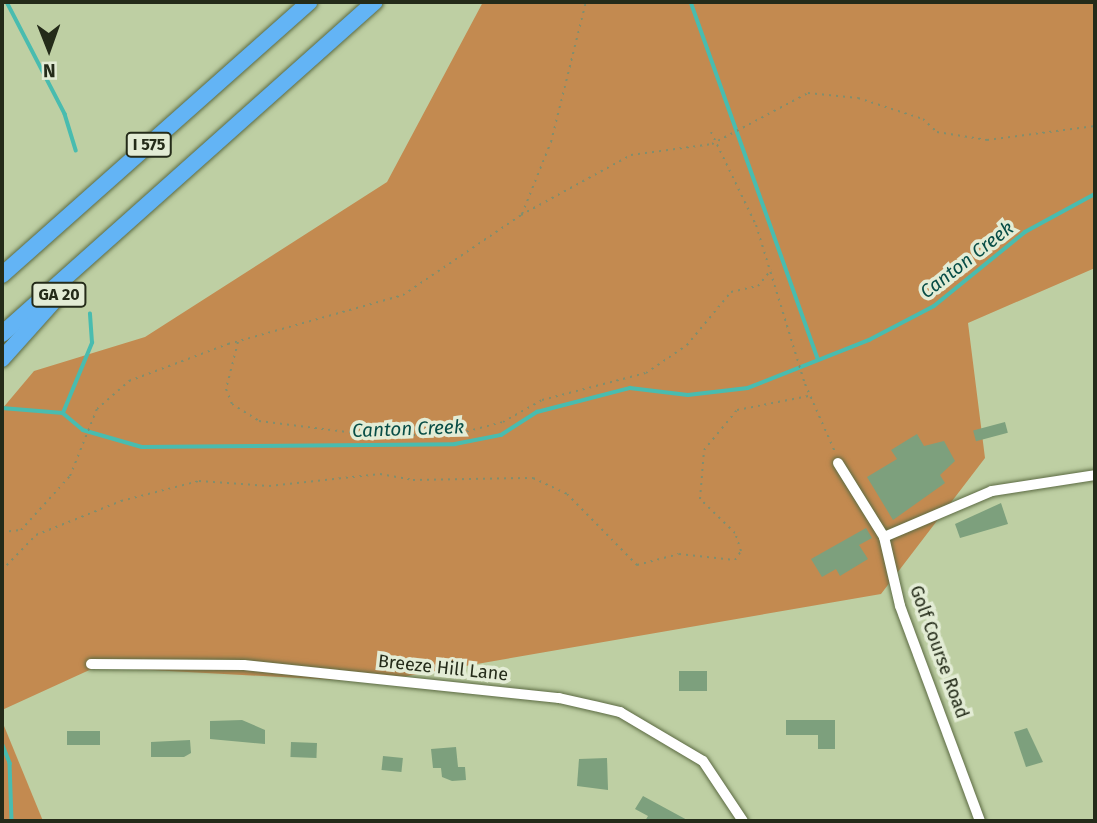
<!DOCTYPE html>
<style>
body{margin:0}
#map{position:relative;width:1097px;height:823px;overflow:hidden;background:#becfa3;font-family:"Fira Sans",sans-serif}
div>[style]{position:absolute}
.green>*{inset:0;background:#c38a50}
.stream>*{height:3.5px;margin:-1.75px;padding:0 1.75px;transform-origin:1.75px;border-radius:1.75px;background:#49bcaf}
.building>*{inset:0;background:#7da07d;transform-origin:0 0}
.path>*{height:2px;margin-top:-1px;transform-origin:0;background:repeating-linear-gradient(90deg,#818e6d 0 2px,transparent 0 7px)}
.roads{filter:drop-shadow(0 0 2px #5b6a42) drop-shadow(0 0 2px #5b6a42)}
.minor>*{height:10px;margin:-5px;padding:0 5px;transform-origin:5px;border-radius:5px;background:#fff}
.highway>*{height:16px;margin:-8px;padding:0 8px;transform-origin:8px;border-radius:8px;background:#63b4f5}
span{translate:-50% -50%;white-space:nowrap;text-align:center;line-height:1.15;-webkit-text-stroke:7px #e3ecd5;paint-order:stroke}
.shield-label span{padding:2px 5px;background:#e3ecd5;border:2px solid;border-radius:5px;-webkit-text-stroke-width:0}
.shield-label{font-size:16px;color:#242b19;font-weight:700}
.street-label{font-size:18px;color:#242b19}
.water-label{font-size:19px;color:#074d46;font-style:italic}
.frame{position:absolute;inset:0;border:4px solid #242b19;pointer-events:none}
.north{position:absolute;left:14px;top:14px;width:70px;height:70px;-webkit-text-stroke:5px #e3ecd5;paint-order:stroke;rotate:179deg;font-size:19px;font-weight:700;line-height:28px;text-align:center;color:#242b19}
.north::after{content:'';display:block;margin:auto;width:24px;height:32px;background:#242b19;clip-path:polygon(50% 0,100% 100%,50% 72%,0 100%)}
</style>
<div id="map">
<div class="green">
<div style="clip-path:polygon(483px 2px,1095px 2px,1095px 268px,968px 323px,985px 458px,881px 594px,373px 682px,96px 667px,2px 710px,2px 409px,34px 371px,145px 337px,387px 182px)"></div>
<div style="clip-path:polygon(2px 721px,43px 821px,2px 821px)"></div>
</div>
<div class="stream">
<div style="left:7px;top:2px;width:126px;rotate:62.6deg"></div>
<div style="left:65px;top:114px;width:38px;rotate:73deg"></div>
<div style="left:691px;top:2px;width:378px;rotate:70.4deg"></div>
<div style="left:2px;top:408px;width:61px;rotate:4.7deg"></div>
<div style="left:63px;top:413px;width:26px;rotate:40deg"></div>
<div style="left:83px;top:430px;width:61px;rotate:16.1deg"></div>
<div style="left:142px;top:447px;width:313px;rotate:-0.5deg"></div>
<div style="left:455px;top:444px;width:47px;rotate:-11.1deg"></div>
<div style="left:501px;top:435px;width:43px;rotate:-32.6deg"></div>
<div style="left:537px;top:412px;width:96px;rotate:-14.5deg"></div>
<div style="left:630px;top:388px;width:58px;rotate:6.9deg"></div>
<div style="left:688px;top:395px;width:60px;rotate:-6.7deg"></div>
<div style="left:748px;top:388px;width:130px;rotate:-21.6deg"></div>
<div style="left:869px;top:340px;width:73px;rotate:-27.6deg"></div>
<div style="left:934px;top:306px;width:117px;rotate:-39.1deg"></div>
<div style="left:1025px;top:232px;width:80px;rotate:-28.5deg"></div>
<div style="left:63px;top:413px;width:76px;rotate:-67.5deg"></div>
<div style="left:92px;top:343px;width:29px;rotate:-94deg"></div>
<div style="left:2px;top:743px;width:22px;rotate:68deg"></div>
<div style="left:10px;top:763px;width:58px;rotate:88deg"></div>
</div>
<div class="building">
<div style="left:1005px;top:422px;width:11px;height:33px;rotate:75deg"></div>
<div style="clip-path:polygon(917px 434px,924px 446px,944px 441px,955px 461px,940px 475px,945px 483px,893px 520px,867px 477px,897px 459px,891px 450px)"></div>
<div style="clip-path:polygon(1001px 503px,1008px 524px,960px 538px,955px 524px)"></div>
<div style="clip-path:polygon(866px 528px,872px 538px,859px 545px,868px 559px,840px 576px,836px 569px,822px 577px,811px 559px)"></div>
<div style="left:707px;top:671px;width:20px;height:28px;rotate:90deg"></div>
<div style="clip-path:polygon(242px 720px,265px 730px,265px 744px,210px 739px,210px 721px)"></div>
<div style="clip-path:polygon(786px 720px,835px 720px,835px 749px,818px 749px,818px 735px,786px 735px)"></div>
<div style="clip-path:polygon(1027px 728px,1043px 762px,1026px 767px,1014px 732px)"></div>
<div style="left:67px;top:731px;width:33px;height:14px"></div>
<div style="clip-path:polygon(190px 740px,191px 753px,184px 757px,151px 757px,151px 742px)"></div>
<div style="left:291px;top:742px;width:26px;height:15px;rotate:2deg"></div>
<div style="clip-path:polygon(456px 747px,458px 767px,465px 767px,466px 780px,452px 781px,442px 777px,441px 768px,433px 768px,431px 749px)"></div>
<div style="left:383px;top:756px;width:20px;height:14px;rotate:6deg"></div>
<div style="clip-path:polygon(607px 758px,608px 790px,577px 786px,579px 759px)"></div>
<div style="clip-path:polygon(643px 796px,689px 821px,645px 821px,648px 816px,635px 809px)"></div>
</div>
<div class="path">
<div style="left:711px;top:132px;width:103px;rotate:64.2deg"></div>
<div style="left:756px;top:225px;width:166px;rotate:72.9deg"></div>
<div style="left:805px;top:384px;width:74px;rotate:66.2deg"></div>
<div style="left:522px;top:214px;width:78px;rotate:-68.1deg"></div>
<div style="left:551px;top:142px;width:144px;rotate:-76deg"></div>
<div style="left:238px;top:342px;width:49px;rotate:104.3deg"></div>
<div style="left:226px;top:389px;width:16px;rotate:68deg"></div>
<div style="left:232px;top:404px;width:32px;rotate:32deg"></div>
<div style="left:259px;top:421px;width:113px;rotate:7.1deg"></div>
<div style="left:371px;top:435px;width:82px"></div>
<div style="left:453px;top:435px;width:52px;rotate:-14.6deg"></div>
<div style="left:503px;top:422px;width:45px;rotate:-29.4deg"></div>
<div style="left:542px;top:400px;width:107px;rotate:-14.6deg"></div>
<div style="left:646px;top:373px;width:50px;rotate:-34.3deg"></div>
<div style="left:687px;top:345px;width:69px;rotate:-50.3deg"></div>
<div style="left:731px;top:292px;width:28px;rotate:-13deg"></div>
<div style="left:758px;top:286px;width:21px;rotate:-51deg"></div>
<div style="left:2px;top:532px;width:19px;rotate:-6deg"></div>
<div style="left:21px;top:530px;width:73px;rotate:-47.8deg"></div>
<div style="left:70px;top:476px;width:72px;rotate:-68.1deg"></div>
<div style="left:97px;top:409px;width:43px;rotate:-41.2deg"></div>
<div style="left:129px;top:381px;width:106px;rotate:-20.5deg"></div>
<div style="left:228px;top:344px;width:182px;rotate:-15.6deg"></div>
<div style="left:403px;top:295px;width:143px;rotate:-34.1deg"></div>
<div style="left:521px;top:215px;width:125px;rotate:-28.6deg"></div>
<div style="left:631px;top:155px;width:82px;rotate:-7.7deg"></div>
<div style="left:712px;top:144px;width:109px;rotate:-28deg"></div>
<div style="left:808px;top:93px;width:50px;rotate:5.7deg"></div>
<div style="left:858px;top:98px;width:68px;rotate:17.9deg"></div>
<div style="left:923px;top:119px;width:19px;rotate:43deg"></div>
<div style="left:937px;top:132px;width:51px;rotate:9.1deg"></div>
<div style="left:987px;top:140px;width:109px;rotate:-7.4deg"></div>
<div style="left:2px;top:570px;width:49px;rotate:-45.8deg"></div>
<div style="left:36px;top:535px;width:92px;rotate:-21.8deg"></div>
<div style="left:121px;top:501px;width:81px;rotate:-14.4deg"></div>
<div style="left:199px;top:481px;width:70px;rotate:4.1deg"></div>
<div style="left:269px;top:486px;width:112px;rotate:-6.2deg"></div>
<div style="left:380px;top:474px;width:34px;rotate:10deg"></div>
<div style="left:413px;top:480px;width:120px;rotate:-1deg"></div>
<div style="left:533px;top:478px;width:38px;rotate:25deg"></div>
<div style="left:567px;top:494px;width:100px;rotate:45.4deg"></div>
<div style="left:637px;top:565px;width:43px;rotate:-14.7deg"></div>
<div style="left:679px;top:554px;width:56px;rotate:6.1deg"></div>
<div style="left:735px;top:560px;width:11px;rotate:-56deg"></div>
<div style="left:741px;top:551px;width:19px;rotate:-108deg"></div>
<div style="left:735px;top:533px;width:49px;rotate:-135.8deg"></div>
<div style="left:700px;top:499px;width:49px;rotate:-85.3deg"></div>
<div style="left:704px;top:450px;width:52px;rotate:-50.5deg"></div>
<div style="left:737px;top:410px;width:73px;rotate:-11deg"></div>
</div>
<div class="roads">
<div class="minor">
<div style="left:838px;top:463px;width:87px;rotate:58.1deg"></div>
<div style="left:884px;top:537px;width:71px;rotate:76.9deg"></div>
<div style="left:900px;top:606px;width:229px;rotate:69.6deg"></div>
<div style="left:884px;top:537px;width:117px;rotate:-23.1deg"></div>
<div style="left:992px;top:491px;width:104px;rotate:-8.8deg"></div>
<div style="left:91px;top:664px;width:153px;rotate:0.4deg"></div>
<div style="left:244px;top:665px;width:317px;rotate:6deg"></div>
<div style="left:559px;top:698px;width:63px;rotate:12.9deg"></div>
<div style="left:620px;top:712px;width:96px;rotate:30.6deg"></div>
<div style="left:703px;top:761px;width:72px;rotate:56.3deg"></div>
</div>
<div class="highway">
<div style="left:2px;top:275px;width:411px;rotate:-41.6deg"></div>
<div style="left:2px;top:334px;width:499px;rotate:-41.7deg"></div>
<div style="left:2px;top:359px;width:89px;rotate:-48.2deg"></div>
</div>
</div>
<div class="shield-label">
<span style="left:149px;top:145px">I 575</span>
<span style="left:59px;top:295px">GA 20</span>
</div>
<div class="street-label">
<span style="left:939px;top:652px;rotate:70deg">Golf Course Road</span>
<span style="left:443px;top:668px;rotate:6deg">Breeze Hill Lane</span>
</div>
<div class="water-label">
<span style="left:967px;top:260px;rotate:-38deg">Canton Creek</span>
<span style="left:408px;top:429px;rotate:-2deg">Canton Creek</span>
</div>
<div class="frame"></div>
<div class="north">N</div>
</div>
